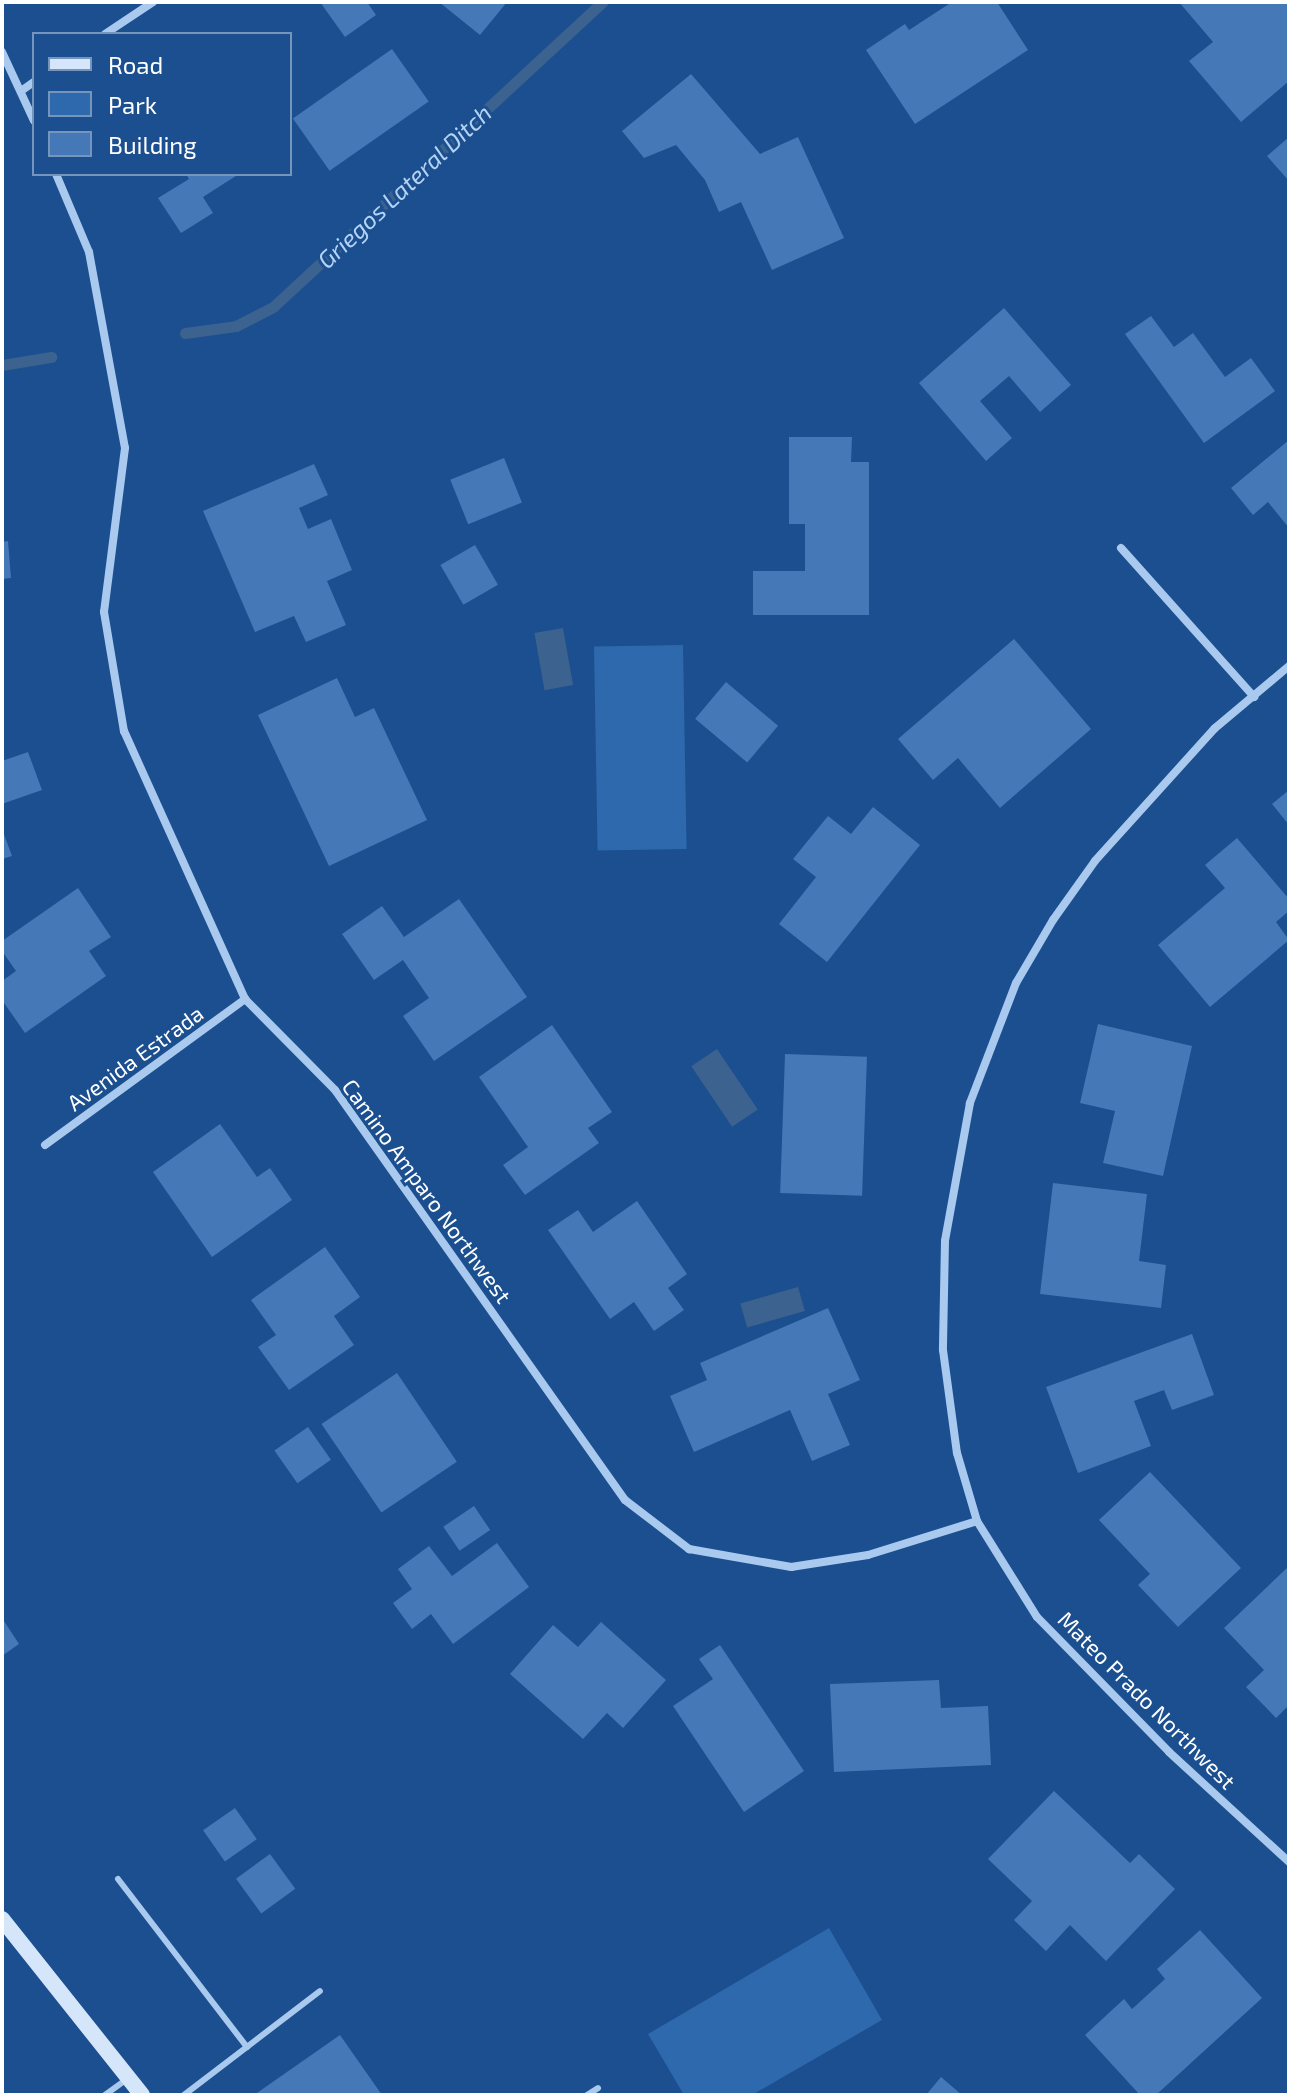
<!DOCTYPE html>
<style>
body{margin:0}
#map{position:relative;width:1291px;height:2097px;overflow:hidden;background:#1b4f8f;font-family:"Exo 2",sans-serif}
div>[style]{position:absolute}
.green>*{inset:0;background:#2e69ad;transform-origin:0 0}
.water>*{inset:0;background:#3c6290;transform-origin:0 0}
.stream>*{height:11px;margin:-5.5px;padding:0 5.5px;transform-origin:5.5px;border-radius:5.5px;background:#3c6290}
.building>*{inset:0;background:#4478b7;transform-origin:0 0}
.service>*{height:6px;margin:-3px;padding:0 3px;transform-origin:3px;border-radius:3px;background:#a9c9ee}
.minor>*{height:8px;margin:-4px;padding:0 4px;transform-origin:4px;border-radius:4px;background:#a9c9ee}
.secondary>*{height:16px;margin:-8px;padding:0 8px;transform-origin:8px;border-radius:8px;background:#d6e6fa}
span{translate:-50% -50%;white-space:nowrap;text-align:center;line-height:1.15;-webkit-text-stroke:6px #1b4f8f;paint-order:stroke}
.street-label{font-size:22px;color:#fff}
.water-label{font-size:24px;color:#b5d3f5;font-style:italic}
.frame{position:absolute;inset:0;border:4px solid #fff;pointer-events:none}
.legend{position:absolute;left:32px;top:32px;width:260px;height:144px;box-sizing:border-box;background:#1b4f8f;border:2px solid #7695bc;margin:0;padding:10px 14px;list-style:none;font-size:24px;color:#fff}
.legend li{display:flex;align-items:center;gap:16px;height:40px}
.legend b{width:40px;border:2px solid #7695bc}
</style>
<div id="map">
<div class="green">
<div style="left:683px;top:645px;width:204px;height:89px;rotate:89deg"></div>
<div style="clip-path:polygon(829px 1928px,882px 2020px,752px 2095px,684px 2095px,648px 2034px)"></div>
</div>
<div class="water">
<div style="left:563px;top:628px;width:58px;height:29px;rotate:80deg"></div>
<div style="left:717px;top:1049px;width:73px;height:31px;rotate:56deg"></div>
<div style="left:798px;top:1287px;width:25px;height:60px;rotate:74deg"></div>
</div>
<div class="stream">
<div style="left:185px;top:333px;width:51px;rotate:-7.8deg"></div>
<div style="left:236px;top:326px;width:42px;rotate:-27.2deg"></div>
<div style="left:273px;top:307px;width:449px;rotate:-42.8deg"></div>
<div style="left:2px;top:365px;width:50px;rotate:-9.3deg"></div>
</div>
<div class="building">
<div style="clip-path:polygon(320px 2px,367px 2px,376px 15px,345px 37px)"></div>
<div style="clip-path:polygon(439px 2px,507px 2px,480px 35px)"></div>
<div style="clip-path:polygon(952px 2px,997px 2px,1028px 50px,915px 124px,866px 50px,905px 24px,909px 30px)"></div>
<div style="clip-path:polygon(1179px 2px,1289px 2px,1289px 81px,1241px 122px,1189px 61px,1213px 42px)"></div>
<div style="left:392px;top:49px;width:64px;height:121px;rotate:55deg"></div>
<div style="clip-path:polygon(691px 74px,760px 154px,798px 137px,844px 238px,772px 270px,741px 202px,719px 212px,705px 180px,676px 145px,644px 158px,622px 131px)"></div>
<div style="clip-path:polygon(1289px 137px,1289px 181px,1267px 156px)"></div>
<div style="clip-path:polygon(186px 174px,239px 174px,203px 197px,213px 213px,181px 233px,158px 198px,189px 179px)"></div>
<div style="clip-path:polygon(1004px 308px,1071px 385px,1040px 412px,1009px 376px,980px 401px,1012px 438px,986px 461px,919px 383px)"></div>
<div style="clip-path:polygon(1151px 316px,1174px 347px,1193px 333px,1225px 377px,1251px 358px,1275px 391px,1204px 443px,1125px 334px)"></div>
<div style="clip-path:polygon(789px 437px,852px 437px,851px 462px,869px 462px,869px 615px,753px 615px,753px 571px,805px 571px,805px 524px,789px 524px)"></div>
<div style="clip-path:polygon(1289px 440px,1289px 528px,1268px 502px,1253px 515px,1231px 488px)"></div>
<div style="left:504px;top:458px;width:48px;height:58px;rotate:68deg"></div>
<div style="clip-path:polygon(314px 464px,328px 495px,299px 508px,308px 529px,331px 519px,352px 570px,327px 581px,346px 625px,306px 642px,294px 616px,255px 632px,203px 511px)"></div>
<div style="clip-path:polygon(8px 541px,11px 578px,2px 579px,2px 542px)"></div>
<div style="left:475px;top:545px;width:46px;height:40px;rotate:60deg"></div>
<div style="clip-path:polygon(1014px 639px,1091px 729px,1000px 808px,958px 758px,933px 780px,898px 739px)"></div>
<div style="clip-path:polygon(337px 678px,355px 717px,374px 708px,427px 820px,329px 866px,258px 715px)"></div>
<div style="left:726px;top:682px;width:68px;height:48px;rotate:40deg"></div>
<div style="clip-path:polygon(28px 752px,42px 790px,2px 804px,2px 761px)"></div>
<div style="clip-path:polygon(1289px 790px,1289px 825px,1272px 804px)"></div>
<div style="clip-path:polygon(873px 807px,920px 845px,827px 962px,779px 924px,816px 877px,793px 859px,828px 816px,851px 834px)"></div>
<div style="clip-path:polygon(2px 829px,12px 856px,2px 859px)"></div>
<div style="clip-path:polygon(1237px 838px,1289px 899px,1289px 911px,1276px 922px,1289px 940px,1210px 1007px,1158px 945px,1225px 888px,1205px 865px)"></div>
<div style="clip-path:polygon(78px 888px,111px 937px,89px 951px,106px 976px,25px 1033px,2px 1000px,2px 981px,16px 971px,2px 951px,2px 941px)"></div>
<div style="clip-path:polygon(459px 899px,527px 997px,434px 1061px,403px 1016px,429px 998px,403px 960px,374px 980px,342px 934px,382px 906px,404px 937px)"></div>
<div style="clip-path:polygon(1098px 1024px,1192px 1046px,1163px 1176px,1103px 1163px,1115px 1111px,1080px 1103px)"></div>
<div style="clip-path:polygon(552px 1025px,612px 1112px,588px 1128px,599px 1143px,525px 1195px,503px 1165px,528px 1147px,479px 1077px)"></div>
<div style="left:785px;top:1054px;width:82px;height:139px;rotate:2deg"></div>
<div style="clip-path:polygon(220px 1124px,257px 1177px,270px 1168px,292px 1200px,212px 1257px,153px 1172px)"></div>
<div style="clip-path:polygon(1053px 1183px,1147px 1194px,1139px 1261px,1166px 1265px,1161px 1308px,1040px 1294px)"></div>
<div style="clip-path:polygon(637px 1201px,687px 1274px,668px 1288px,684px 1310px,654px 1331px,634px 1302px,610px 1319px,548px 1230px,578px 1210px,593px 1232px)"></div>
<div style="clip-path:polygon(325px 1247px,360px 1297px,334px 1316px,354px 1345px,289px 1390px,258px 1347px,276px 1335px,251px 1300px)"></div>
<div style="clip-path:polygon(828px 1308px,860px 1380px,828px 1394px,850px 1445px,812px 1461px,790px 1410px,694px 1452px,670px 1396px,707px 1380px,700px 1363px)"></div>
<div style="clip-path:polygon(1192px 1334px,1214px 1395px,1172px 1410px,1164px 1390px,1134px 1401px,1151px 1446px,1078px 1473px,1046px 1387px)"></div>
<div style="left:397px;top:1373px;width:107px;height:91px;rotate:56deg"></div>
<div style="left:308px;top:1427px;width:40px;height:41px;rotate:55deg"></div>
<div style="clip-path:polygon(1150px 1472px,1241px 1568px,1178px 1627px,1138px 1585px,1150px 1574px,1099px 1520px)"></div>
<div style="left:474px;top:1506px;width:29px;height:37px;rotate:56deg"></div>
<div style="clip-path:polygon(497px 1543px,529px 1587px,453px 1644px,431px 1614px,412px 1629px,393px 1603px,412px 1589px,398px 1569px,429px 1546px,452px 1576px)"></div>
<div style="clip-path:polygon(1289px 1566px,1289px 1705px,1276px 1718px,1246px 1687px,1264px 1670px,1224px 1628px)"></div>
<div style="clip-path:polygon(2px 1618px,19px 1644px,2px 1656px)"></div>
<div style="clip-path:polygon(601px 1622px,666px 1680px,623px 1728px,607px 1713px,583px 1739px,510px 1674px,553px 1625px,578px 1647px)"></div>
<div style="clip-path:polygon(720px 1645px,804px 1771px,744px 1812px,673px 1706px,713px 1679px,699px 1659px)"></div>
<div style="clip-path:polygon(939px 1680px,941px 1708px,988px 1706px,991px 1765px,834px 1772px,830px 1684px)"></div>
<div style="clip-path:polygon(1054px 1791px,1130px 1863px,1139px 1854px,1175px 1889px,1106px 1961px,1070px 1925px,1046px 1951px,1014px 1920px,1032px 1901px,988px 1859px)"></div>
<div style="left:235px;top:1808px;width:38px;height:39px;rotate:55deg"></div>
<div style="left:270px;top:1854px;width:43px;height:42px;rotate:54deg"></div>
<div style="clip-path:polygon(1200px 1930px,1262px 1998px,1156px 2095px,1140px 2095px,1085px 2035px,1124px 1999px,1132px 2009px,1165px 1979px,1157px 1969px)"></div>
<div style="clip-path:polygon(340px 2035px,382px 2095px,254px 2095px)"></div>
<div style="clip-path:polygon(941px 2077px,962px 2095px,926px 2095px)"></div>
</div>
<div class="service">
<div style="left:118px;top:1879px;width:212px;rotate:52.5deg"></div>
<div style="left:105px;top:2095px;width:27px;rotate:-36deg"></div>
<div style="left:184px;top:2095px;width:171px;rotate:-37.4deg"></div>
<div style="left:587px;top:2095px;width:13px;rotate:-32deg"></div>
</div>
<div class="minor">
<div style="left:105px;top:34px;width:58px;rotate:-33.7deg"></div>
<div style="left:2px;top:52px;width:76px;rotate:65.1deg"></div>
<div style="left:21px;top:91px;width:16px;rotate:-35deg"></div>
<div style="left:56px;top:174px;width:85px;rotate:67.1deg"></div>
<div style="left:89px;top:252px;width:199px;rotate:79.6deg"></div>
<div style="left:125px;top:448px;width:165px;rotate:97.3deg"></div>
<div style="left:104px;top:612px;width:121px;rotate:80.5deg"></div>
<div style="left:124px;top:731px;width:294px;rotate:65.7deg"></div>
<div style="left:245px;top:999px;width:128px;rotate:45.3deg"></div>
<div style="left:335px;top:1090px;width:502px;rotate:54.73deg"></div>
<div style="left:625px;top:1500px;width:81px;rotate:37.4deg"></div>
<div style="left:689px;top:1549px;width:104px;rotate:10deg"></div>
<div style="left:791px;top:1567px;width:78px;rotate:-8.9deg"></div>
<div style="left:868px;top:1555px;width:114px;rotate:-17.3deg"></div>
<div style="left:1121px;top:548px;width:200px;rotate:48.2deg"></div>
<div style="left:1289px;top:666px;width:97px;rotate:140deg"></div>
<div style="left:1215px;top:728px;width:179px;rotate:132.1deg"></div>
<div style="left:1095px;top:861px;width:72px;rotate:125.4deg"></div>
<div style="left:1053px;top:920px;width:73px;rotate:120.4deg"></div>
<div style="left:1016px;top:983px;width:129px;rotate:111deg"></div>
<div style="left:970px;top:1103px;width:140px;rotate:100.3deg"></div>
<div style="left:945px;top:1241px;width:109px;rotate:91.1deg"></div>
<div style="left:943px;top:1350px;width:104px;rotate:82.3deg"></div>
<div style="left:957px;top:1453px;width:71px;rotate:73.6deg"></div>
<div style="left:977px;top:1521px;width:113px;rotate:58deg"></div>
<div style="left:1037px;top:1617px;width:189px;rotate:45.6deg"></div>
<div style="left:1169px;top:1752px;width:163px;rotate:42.5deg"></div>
<div style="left:45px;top:1145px;width:248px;rotate:-36.1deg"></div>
</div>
<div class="secondary">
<div style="left:2px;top:1919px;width:225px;rotate:51.5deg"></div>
</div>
<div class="street-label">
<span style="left:135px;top:1058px;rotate:-36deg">Avenida Estrada</span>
<span style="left:427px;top:1191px;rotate:54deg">Camino Amparo Northwest</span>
<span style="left:1147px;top:1700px;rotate:45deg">Mateo Prado Northwest</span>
</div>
<div class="water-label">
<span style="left:404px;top:186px;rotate:-43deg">Griegos Lateral Ditch</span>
</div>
<div class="frame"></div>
<ul class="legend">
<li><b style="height:10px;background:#d6e6fa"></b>Road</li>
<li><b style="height:22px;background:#2e69ad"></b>Park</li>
<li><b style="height:22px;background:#4478b7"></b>Building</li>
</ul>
</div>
